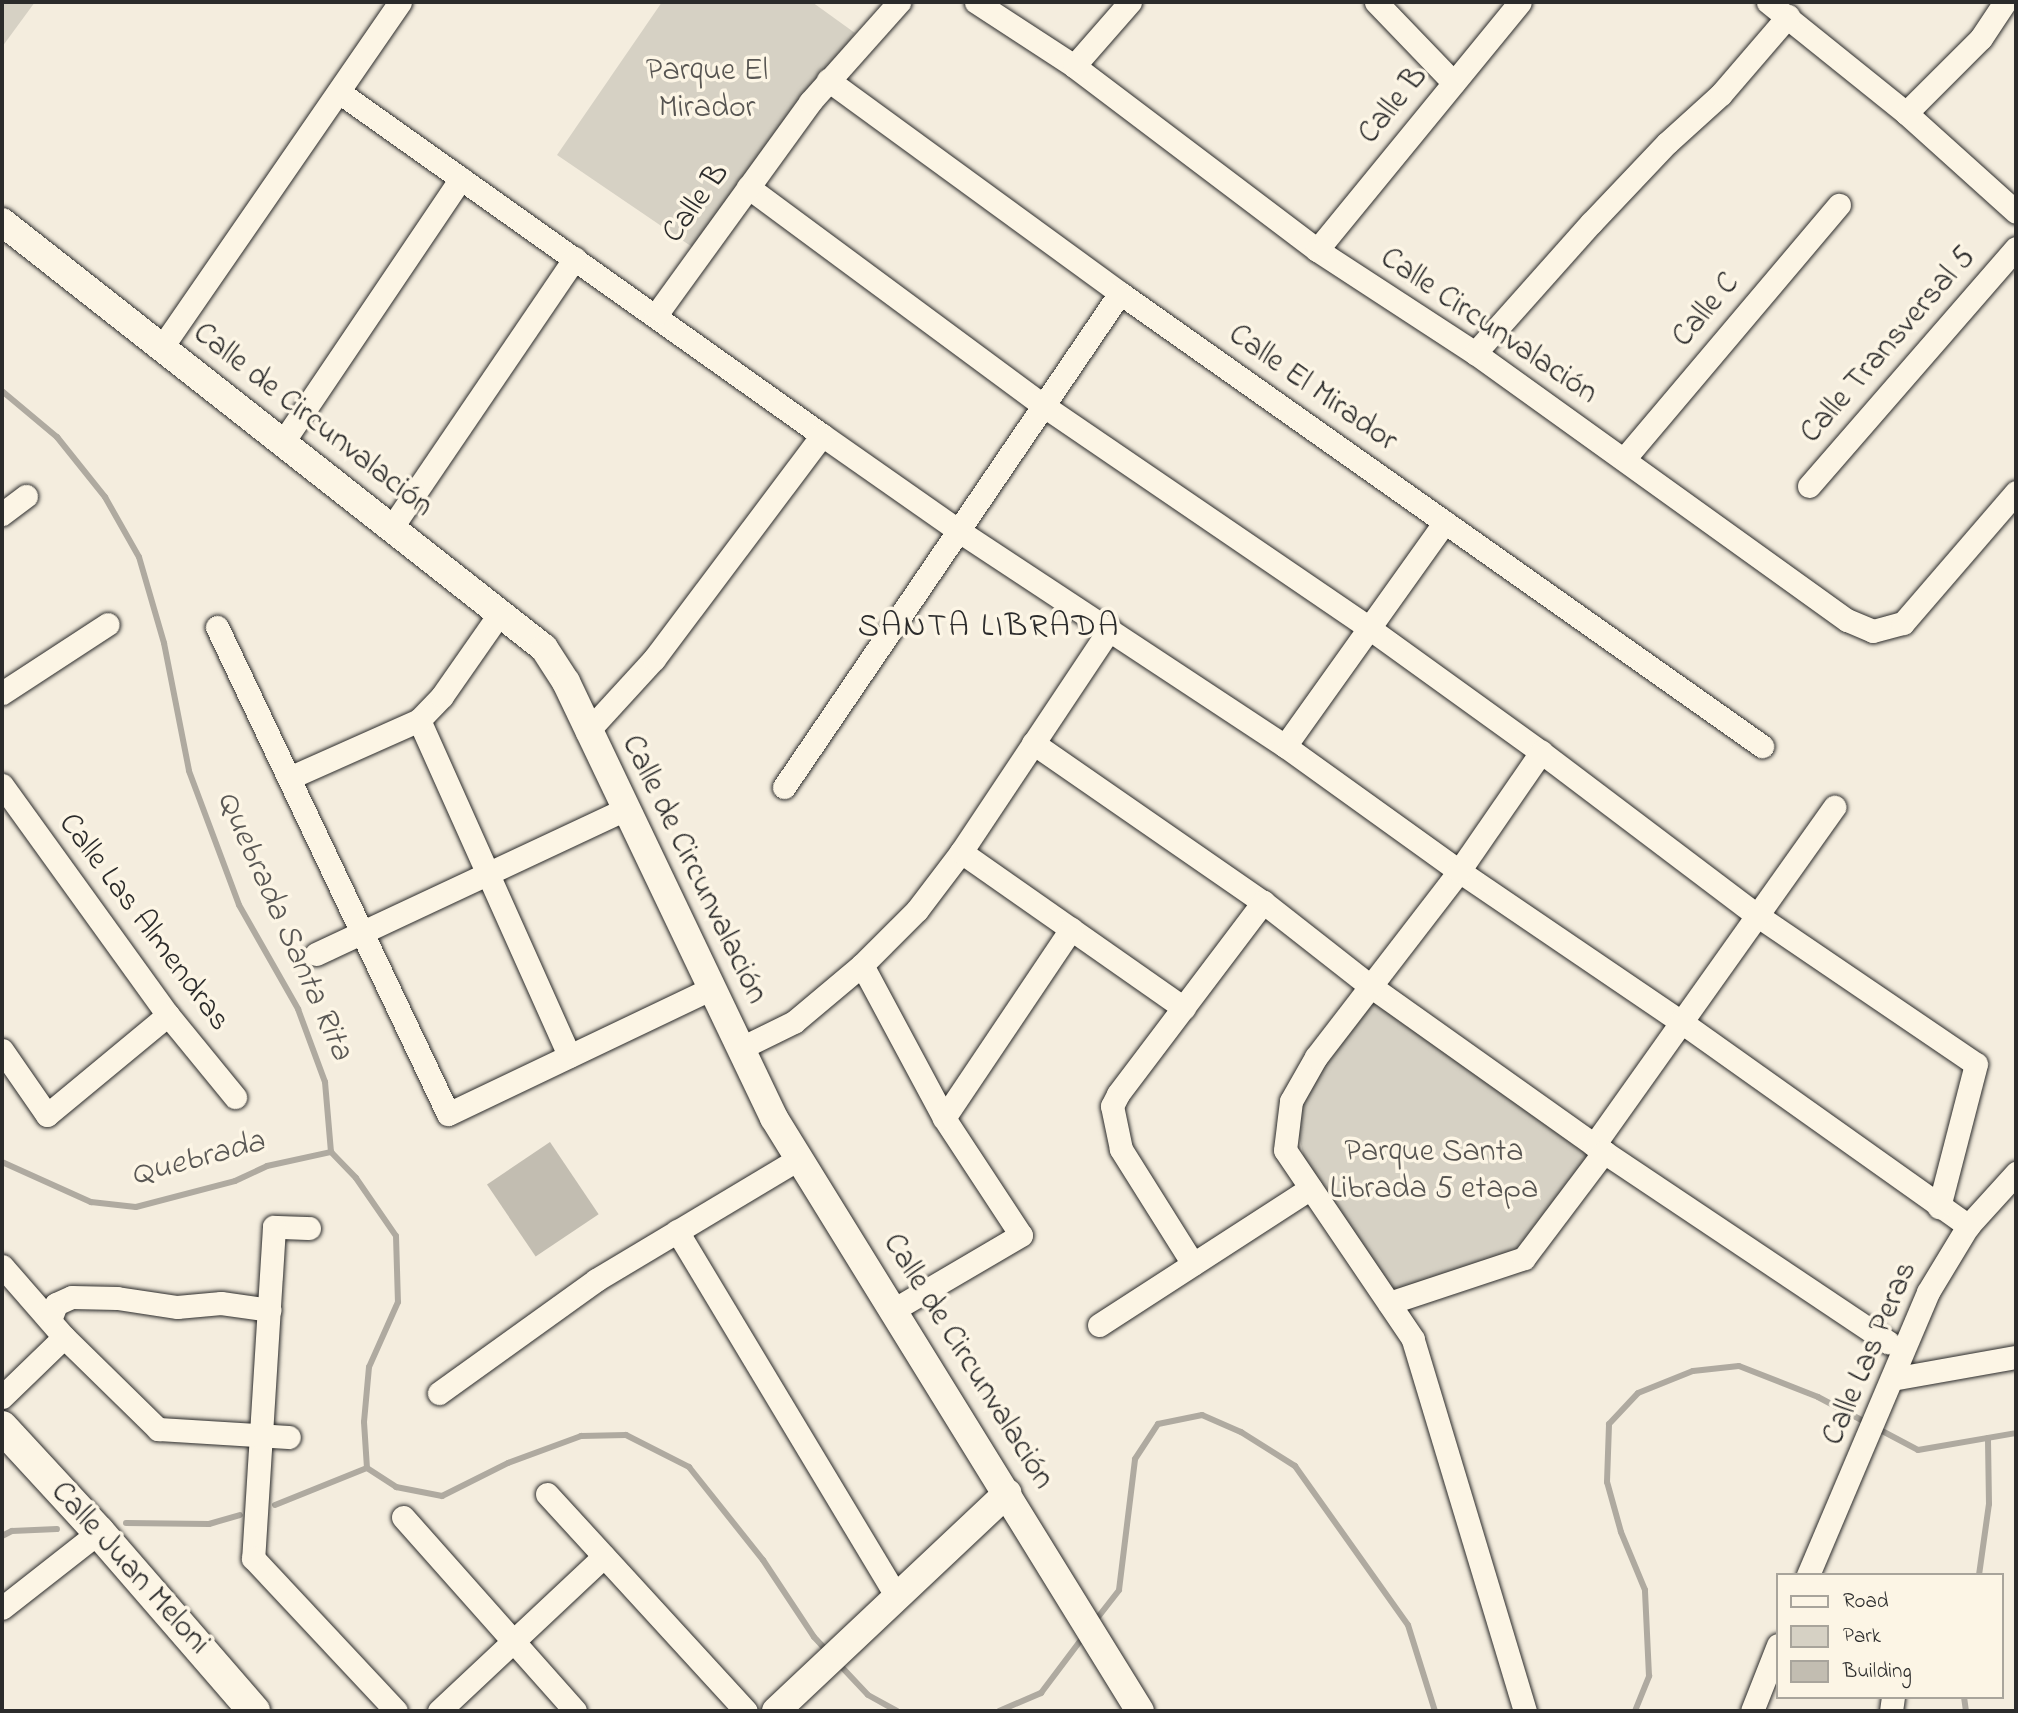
<!DOCTYPE html>
<meta charset="utf-8">
<style>
body{margin:0}
#map{position:relative;width:2018px;height:1713px;overflow:hidden;background:#f4edde;font-family:"Indie Flower",sans-serif}
div>[style]{position:absolute}
.green>*{inset:0;background:#d6d1c4}
.stream>*{height:6px;margin:-3px;padding:0 3px;transform-origin:3px;border-radius:3px;background:#afaaa0}
.building>*{inset:0;background:#c2bdb1;transform-origin:0 0}
.roads{filter:drop-shadow(0 0 2px #2b2b2b) drop-shadow(0 0 2px #2b2b2b)}
.minor>*{height:23px;margin:-11.5px;padding:0 11.5px;transform-origin:11.5px;border-radius:11.5px;background:#fcf5e5}
.tertiary>*{height:28px;margin:-14px;padding:0 14px;transform-origin:14px;border-radius:14px;background:#fcf5e5}
.secondary>*{height:32px;margin:-16px;padding:0 16px;transform-origin:16px;border-radius:16px;background:#fcf5e5}
span{translate:-50% -50%;white-space:nowrap;text-align:center;line-height:1.15;-webkit-text-stroke:7px #fcf5e5;paint-order:stroke}
.park-label{font-size:32px;color:#565451}
.street-label{font-size:32px;color:#2b2b2b}
.neighbourhood-label{font-size:33px;color:#2b2b2b;letter-spacing:2px}
.water-label{font-size:33px;color:#595754;font-style:italic}
.frame{position:absolute;inset:0;border:4px solid #2b2b2b;pointer-events:none}
.legend{position:absolute;left:1776px;top:1573px;width:228px;height:126px;box-sizing:border-box;background:#fcf5e5;border:2px solid #a8a49b;margin:0;padding:9px 12px;list-style:none;font-size:21px;color:#2b2b2b}
.legend li{display:flex;align-items:center;gap:14px;height:35px}
.legend b{width:35px;border:2px solid #a8a49b}
</style>
<div id="map">
<div class="green">
<div style="clip-path:polygon(2px 2px,35px 2px,2px 47px)"></div>
<div style="clip-path:polygon(662px 2px,812px 2px,855px 33px,701px 253px,557px 155px)"></div>
<div style="clip-path:polygon(1372px 1002px,1594px 1145px,1524px 1258px,1389px 1303px,1311px 1188px,1291px 1101px)"></div>
</div>
<div class="stream">
<div style="left:2px;top:391px;width:72px;rotate:39.9deg"></div>
<div style="left:57px;top:437px;width:77px;rotate:51.3deg"></div>
<div style="left:105px;top:497px;width:69px;rotate:60.5deg"></div>
<div style="left:139px;top:557px;width:90px;rotate:73.8deg"></div>
<div style="left:164px;top:643px;width:130px;rotate:78.9deg"></div>
<div style="left:189px;top:771px;width:143px;rotate:69.5deg"></div>
<div style="left:239px;top:905px;width:120px;rotate:60.4deg"></div>
<div style="left:298px;top:1009px;width:78px;rotate:69.7deg"></div>
<div style="left:325px;top:1082px;width:70px;rotate:85.1deg"></div>
<div style="left:331px;top:1152px;width:36px;rotate:46deg"></div>
<div style="left:356px;top:1178px;width:70px;rotate:55.4deg"></div>
<div style="left:396px;top:1236px;width:66px;rotate:88.3deg"></div>
<div style="left:398px;top:1302px;width:71px;rotate:114deg"></div>
<div style="left:369px;top:1367px;width:55px;rotate:95.2deg"></div>
<div style="left:364px;top:1422px;width:46px;rotate:86.3deg"></div>
<div style="left:367px;top:1468px;width:35px;rotate:33deg"></div>
<div style="left:396px;top:1487px;width:47px;rotate:11.1deg"></div>
<div style="left:442px;top:1496px;width:74px;rotate:-26.6deg"></div>
<div style="left:508px;top:1463px;width:78px;rotate:-20.3deg"></div>
<div style="left:581px;top:1436px;width:45px;rotate:-1.3deg"></div>
<div style="left:626px;top:1435px;width:71px;rotate:26.9deg"></div>
<div style="left:689px;top:1467px;width:119px;rotate:51.5deg"></div>
<div style="left:763px;top:1560px;width:92px;rotate:56.5deg"></div>
<div style="left:814px;top:1637px;width:19px;rotate:47deg"></div>
<div style="left:2px;top:1162px;width:98px;rotate:24.2deg"></div>
<div style="left:91px;top:1202px;width:45px;rotate:6.3deg"></div>
<div style="left:136px;top:1207px;width:102px;rotate:-14.7deg"></div>
<div style="left:235px;top:1181px;width:35px;rotate:-25deg"></div>
<div style="left:267px;top:1166px;width:66px;rotate:-12.3deg"></div>
<div style="left:275px;top:1505px;width:99px;rotate:-21.9deg"></div>
<div style="left:126px;top:1523px;width:83px;rotate:0.7deg"></div>
<div style="left:209px;top:1524px;width:32px;rotate:-16deg"></div>
<div style="left:2px;top:1536px;width:11px;rotate:-27deg"></div>
<div style="left:12px;top:1531px;width:45px;rotate:-2.5deg"></div>
<div style="left:1979px;top:1575px;width:72px;rotate:-82deg"></div>
<div style="left:1989px;top:1504px;width:66px;rotate:-90.9deg"></div>
<div style="left:1095px;top:1621px;width:39px;rotate:-52deg"></div>
<div style="left:1119px;top:1590px;width:132px;rotate:-83deg"></div>
<div style="left:1135px;top:1459px;width:42px;rotate:-56.7deg"></div>
<div style="left:1158px;top:1424px;width:45px;rotate:-11.6deg"></div>
<div style="left:1202px;top:1415px;width:43px;rotate:23.6deg"></div>
<div style="left:1241px;top:1432px;width:64px;rotate:32.2deg"></div>
<div style="left:1295px;top:1466px;width:195px;rotate:54.6deg"></div>
<div style="left:1408px;top:1625px;width:90px;rotate:72.6deg"></div>
<div style="left:837px;top:1662px;width:45px;rotate:46.8deg"></div>
<div style="left:868px;top:1695px;width:33px;rotate:29deg"></div>
<div style="left:1964px;top:1697px;width:14px;rotate:82deg"></div>
<div style="left:999px;top:1711px;width:46px;rotate:-23.2deg"></div>
<div style="left:1041px;top:1693px;width:71px;rotate:-53deg"></div>
<div style="left:1635px;top:1711px;width:38px;rotate:-68deg"></div>
<div style="left:1649px;top:1676px;width:86px;rotate:-92.7deg"></div>
<div style="left:1645px;top:1590px;width:63px;rotate:-112.5deg"></div>
<div style="left:1621px;top:1532px;width:52px;rotate:-105.6deg"></div>
<div style="left:1607px;top:1482px;width:58px;rotate:-88deg"></div>
<div style="left:1609px;top:1424px;width:42px;rotate:-46.9deg"></div>
<div style="left:1638px;top:1393px;width:59px;rotate:-21.8deg"></div>
<div style="left:1693px;top:1371px;width:46px;rotate:-6.2deg"></div>
<div style="left:1739px;top:1366px;width:85px;rotate:21.4deg"></div>
<div style="left:1818px;top:1397px;width:113px;rotate:27.9deg"></div>
<div style="left:1918px;top:1450px;width:99px;rotate:-9.8deg"></div>
</div>
<div class="building">
<div style="left:550px;top:1142px;width:87px;height:76px;rotate:56deg"></div>
</div>
<div class="roads">
<div class="minor">
<div style="left:976px;top:2px;width:117px;rotate:33.1deg"></div>
<div style="left:1074px;top:66px;width:305px;rotate:37.1deg"></div>
<div style="left:1317px;top:250px;width:189px;rotate:33.1deg"></div>
<div style="left:1475px;top:353px;width:458px;rotate:35.7deg"></div>
<div style="left:1847px;top:620px;width:28px;rotate:23deg"></div>
<div style="left:1873px;top:631px;width:31px;rotate:-15deg"></div>
<div style="left:1903px;top:623px;width:173px;rotate:-49.2deg"></div>
<div style="left:1376px;top:2px;width:112px;rotate:46.1deg"></div>
<div style="left:1768px;top:2px;width:177px;rotate:38.8deg"></div>
<div style="left:1906px;top:113px;width:148px;rotate:42deg"></div>
<div style="left:1074px;top:66px;width:85px;rotate:-48.8deg"></div>
<div style="left:828px;top:80px;width:361px;rotate:36.1deg"></div>
<div style="left:1120px;top:293px;width:786px;rotate:35.21deg"></div>
<div style="left:339px;top:92px;width:592px;rotate:35.38deg"></div>
<div style="left:822px;top:435px;width:167px;rotate:35deg"></div>
<div style="left:959px;top:531px;width:391px;rotate:33.4deg"></div>
<div style="left:1285px;top:746px;width:214px;rotate:35.7deg"></div>
<div style="left:1459px;top:871px;width:267px;rotate:34.2deg"></div>
<div style="left:1680px;top:1021px;width:354px;rotate:35.4deg"></div>
<div style="left:1906px;top:113px;width:106px;rotate:-45deg"></div>
<div style="left:1981px;top:38px;width:43px;rotate:-56.3deg"></div>
<div style="left:748px;top:187px;width:368px;rotate:36.5deg"></div>
<div style="left:1044px;top:406px;width:394px;rotate:34.3deg"></div>
<div style="left:1369px;top:628px;width:212px;rotate:35.8deg"></div>
<div style="left:1541px;top:752px;width:272px;rotate:37.1deg"></div>
<div style="left:1758px;top:916px;width:263px;rotate:34.2deg"></div>
<div style="left:1976px;top:1064px;width:148px;rotate:104.5deg"></div>
<div style="left:1317px;top:250px;width:320px;rotate:-50.7deg"></div>
<div style="left:656px;top:315px;width:263px;rotate:-54.1deg"></div>
<div style="left:810px;top:102px;width:134px;rotate:-48.3deg"></div>
<div style="left:162px;top:347px;width:419px;rotate:-55.4deg"></div>
<div style="left:1475px;top:353px;width:174px;rotate:-48.3deg"></div>
<div style="left:1591px;top:223px;width:110px;rotate:-46.5deg"></div>
<div style="left:1667px;top:143px;width:73px;rotate:-42.2deg"></div>
<div style="left:1721px;top:94px;width:103px;rotate:-49.3deg"></div>
<div style="left:283px;top:442px;width:318px;rotate:-56deg"></div>
<div style="left:1624px;top:459px;width:333px;rotate:-49.8deg"></div>
<div style="left:1809px;top:486px;width:315px;rotate:-49deg"></div>
<div style="left:2px;top:514px;width:30px;rotate:-37deg"></div>
<div style="left:392px;top:527px;width:325px;rotate:-55.8deg"></div>
<div style="left:217px;top:627px;width:539px;rotate:64.62deg"></div>
<div style="left:448px;top:1114px;width:293px;rotate:-25.5deg"></div>
<div style="left:2px;top:693px;width:126px;rotate:-33.1deg"></div>
<div style="left:419px;top:720px;width:368px;rotate:65.9deg"></div>
<div style="left:587px;top:732px;width:99px;rotate:-47.5deg"></div>
<div style="left:654px;top:659px;width:280px;rotate:-53.1deg"></div>
<div style="left:1033px;top:743px;width:280px;rotate:34.7deg"></div>
<div style="left:1263px;top:902px;width:135px;rotate:38.1deg"></div>
<div style="left:1369px;top:985px;width:288px;rotate:35.4deg"></div>
<div style="left:1604px;top:1152px;width:342px;rotate:33.8deg"></div>
<div style="left:1285px;top:746px;width:275px;rotate:-54.5deg"></div>
<div style="left:289px;top:778px;width:142px;rotate:-24deg"></div>
<div style="left:419px;top:720px;width:33px;rotate:-46deg"></div>
<div style="left:442px;top:696px;width:101px;rotate:-55.1deg"></div>
<div style="left:2px;top:785px;width:284px;rotate:54.2deg"></div>
<div style="left:168px;top:1015px;width:106px;rotate:50.7deg"></div>
<div style="left:784px;top:787px;width:597px;rotate:-55.78deg"></div>
<div style="left:961px;top:852px;width:272px;rotate:35deg"></div>
<div style="left:316px;top:954px;width:341px;rotate:-25.1deg"></div>
<div style="left:862px;top:965px;width:174px;rotate:61.8deg"></div>
<div style="left:944px;top:1118px;width:140px;rotate:56.7deg"></div>
<div style="left:1021px;top:1235px;width:148px;rotate:149.6deg"></div>
<div style="left:741px;top:1048px;width:59px;rotate:-26.1deg"></div>
<div style="left:794px;top:1022px;width:89px;rotate:-40deg"></div>
<div style="left:862px;top:965px;width:78px;rotate:-45deg"></div>
<div style="left:917px;top:910px;width:73px;rotate:-52.8deg"></div>
<div style="left:961px;top:852px;width:268px;rotate:-56.3deg"></div>
<div style="left:2px;top:1050px;width:79px;rotate:55.3deg"></div>
<div style="left:47px;top:1115px;width:157px;rotate:-39.6deg"></div>
<div style="left:944px;top:1118px;width:228px;rotate:-56.1deg"></div>
<div style="left:1594px;top:1145px;width:415px;rotate:-54.6deg"></div>
<div style="left:309px;top:1228px;width:35px;rotate:-178deg"></div>
<div style="left:274px;top:1227px;width:332px;rotate:93.6deg"></div>
<div style="left:253px;top:1558px;width:209px;rotate:46.9deg"></div>
<div style="left:677px;top:1231px;width:427px;rotate:59deg"></div>
<div style="left:1193px;top:1264px;width:136px;rotate:-122.1deg"></div>
<div style="left:1121px;top:1149px;width:44px;rotate:-101.8deg"></div>
<div style="left:1112px;top:1106px;width:13px;rotate:-63deg"></div>
<div style="left:1118px;top:1094px;width:241px;rotate:-52.9deg"></div>
<div style="left:2px;top:1266px;width:94px;rotate:48.9deg"></div>
<div style="left:64px;top:1337px;width:132px;rotate:44.4deg"></div>
<div style="left:158px;top:1429px;width:131px;rotate:3.5deg"></div>
<div style="left:1389px;top:1303px;width:142px;rotate:-18.4deg"></div>
<div style="left:1524px;top:1258px;width:133px;rotate:-53deg"></div>
<div style="left:50px;top:1320px;width:17px;rotate:-69deg"></div>
<div style="left:56px;top:1304px;width:17px;rotate:-24deg"></div>
<div style="left:72px;top:1297px;width:45px;rotate:1.3deg"></div>
<div style="left:117px;top:1298px;width:61px;rotate:8.5deg"></div>
<div style="left:177px;top:1307px;width:44px;rotate:-5.2deg"></div>
<div style="left:221px;top:1303px;width:49px;rotate:8.1deg"></div>
<div style="left:1099px;top:1325px;width:252px;rotate:-32.9deg"></div>
<div style="left:1892px;top:1379px;width:126px;rotate:-10.1deg"></div>
<div style="left:439px;top:1393px;width:193px;rotate:-35.7deg"></div>
<div style="left:596px;top:1280px;width:238px;rotate:-30.9deg"></div>
<div style="left:2px;top:1397px;width:86px;rotate:-44.1deg"></div>
<div style="left:547px;top:1494px;width:294px;rotate:47.5deg"></div>
<div style="left:403px;top:1517px;width:259px;rotate:48.4deg"></div>
<div style="left:1808px;top:1575px;width:307px;rotate:-67deg"></div>
<div style="left:1928px;top:1292px;width:77px;rotate:-58.8deg"></div>
<div style="left:1968px;top:1226px;width:72px;rotate:-47.8deg"></div>
<div style="left:2px;top:1608px;width:123px;rotate:-38.1deg"></div>
<div style="left:439px;top:1711px;width:226px;rotate:-43.2deg"></div>
<div style="left:1525px;top:1711px;width:388px;rotate:-106.8deg"></div>
<div style="left:1413px;top:1339px;width:228px;rotate:-124.1deg"></div>
<div style="left:1285px;top:1150px;width:49px;rotate:-83deg"></div>
<div style="left:1291px;top:1101px;width:51px;rotate:-60.4deg"></div>
<div style="left:1316px;top:1057px;width:235px;rotate:-52.4deg"></div>
<div style="left:1459px;top:871px;width:145px;rotate:-55.4deg"></div>
<div style="left:1752px;top:1711px;width:71px;rotate:-68.5deg"></div>
<div style="left:1891px;top:1711px;width:14px;rotate:-82deg"></div>
</div>
<div class="tertiary">
<div style="left:2px;top:222px;width:689px;rotate:38.17deg"></div>
<div style="left:544px;top:648px;width:40px;rotate:57.1deg"></div>
<div style="left:566px;top:682px;width:483px;rotate:64.5deg"></div>
<div style="left:774px;top:1118px;width:697px;rotate:58.32deg"></div>
<div style="left:776px;top:1711px;width:318px;rotate:-43.3deg"></div>
</div>
<div class="secondary">
<div style="left:2px;top:1427px;width:143px;rotate:47.3deg"></div>
<div style="left:99px;top:1532px;width:237px;rotate:49.1deg"></div>
</div>
</div>
<div class="park-label">
<span style="left:707px;top:91px">Parque El<br>Mirador</span>
<span style="left:1434px;top:1172px">Parque Santa<br>Librada 5 etapa</span>
</div>
<div class="street-label">
<span style="left:1394px;top:106px;rotate:-51deg">Calle B</span>
<span style="left:697px;top:204px;rotate:-54deg">Calle B</span>
<span style="left:1707px;top:311px;rotate:-50deg">Calle C</span>
<span style="left:1488px;top:327px;rotate:34deg">Calle Circunvalación</span>
<span style="left:1889px;top:346px;rotate:-49deg">Calle Transversal 5</span>
<span style="left:1312px;top:389px;rotate:35deg">Calle El Mirador</span>
<span style="left:312px;top:421px;rotate:38deg">Calle de Circunvalación</span>
<span style="left:693px;top:870px;rotate:64deg">Calle de Circunvalación</span>
<span style="left:143px;top:923px;rotate:53deg">Calle Las Almendras</span>
<span style="left:1871px;top:1354px;rotate:-67deg">Calle Las Peras</span>
<span style="left:967px;top:1362px;rotate:58deg">Calle de Circunvalación</span>
<span style="left:129px;top:1569px;rotate:48deg">Calle Juan Meloni</span>
</div>
<div class="neighbourhood-label">
<span style="left:989px;top:628px">SANTA LIBRADA</span>
</div>
<div class="water-label">
<span style="left:283px;top:926px;rotate:66deg">Quebrada Santa Rita</span>
<span style="left:198px;top:1160px;rotate:-15deg">Quebrada</span>
</div>
<div class="frame"></div>
<ul class="legend">
<li><b style="height:9px;background:#fcf5e5"></b>Road</li>
<li><b style="height:19px;background:#d6d1c4"></b>Park</li>
<li><b style="height:19px;background:#c2bdb1"></b>Building</li>
</ul>
</div>
